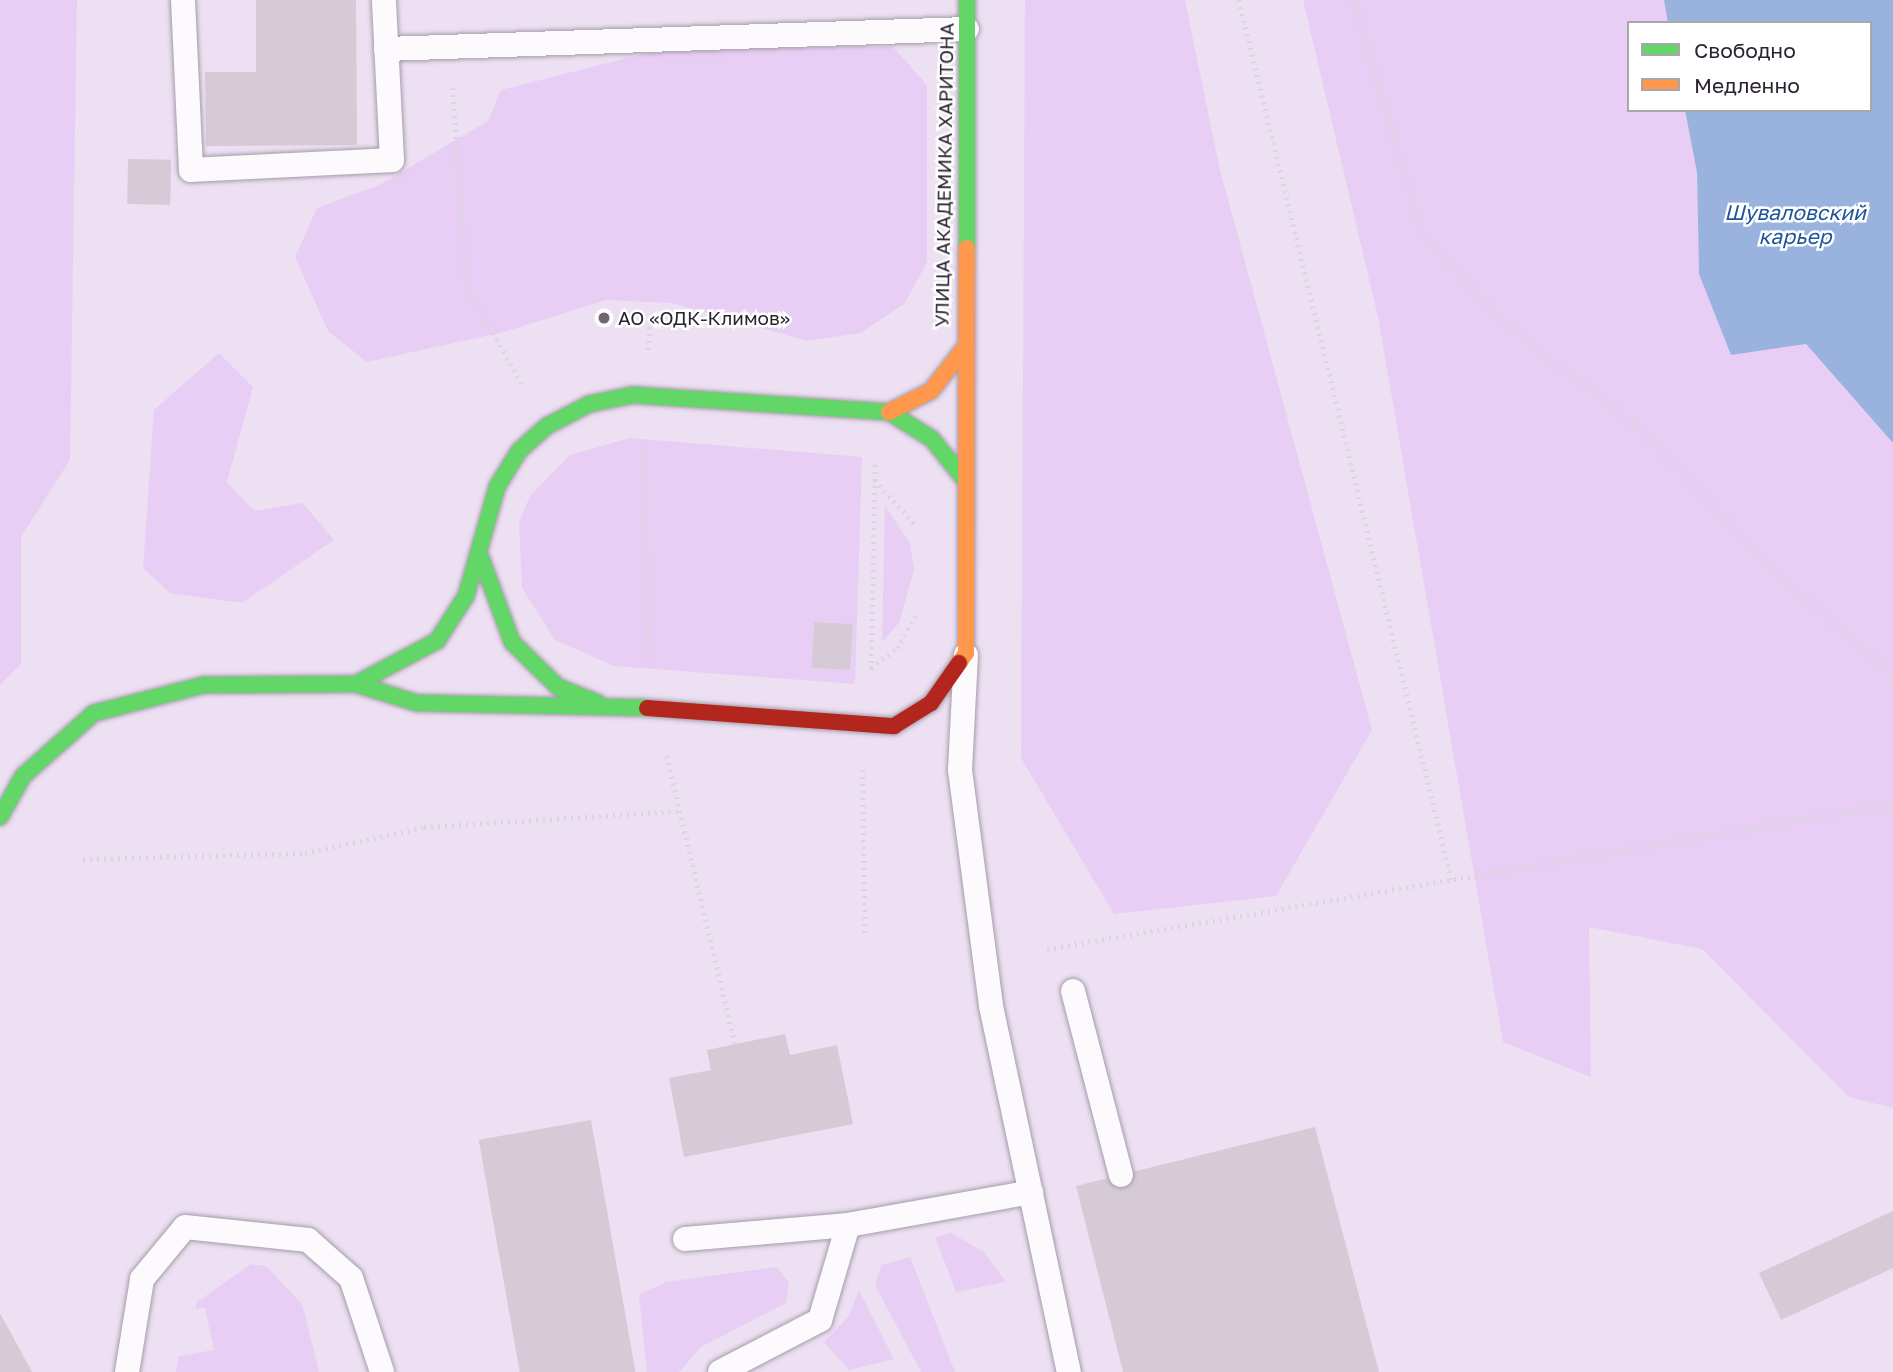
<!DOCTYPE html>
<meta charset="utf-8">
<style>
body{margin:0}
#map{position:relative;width:1893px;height:1372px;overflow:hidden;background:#ece0f2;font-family:"Golos Text",sans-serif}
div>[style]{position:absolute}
.green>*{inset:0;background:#e8cef4}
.water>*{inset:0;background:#99b3de}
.building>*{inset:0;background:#d6cad7;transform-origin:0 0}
.path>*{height:4.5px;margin-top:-2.25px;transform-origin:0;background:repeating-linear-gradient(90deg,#d9d6dc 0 2px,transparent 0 7px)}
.roads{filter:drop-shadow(0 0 2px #a59ca9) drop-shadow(0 0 2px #a59ca9)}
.lane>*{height:24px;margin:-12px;padding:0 12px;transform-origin:12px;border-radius:12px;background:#fcfafd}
.fast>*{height:16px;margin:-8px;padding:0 8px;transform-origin:8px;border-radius:8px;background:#63d668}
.slow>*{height:16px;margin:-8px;padding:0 8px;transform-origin:8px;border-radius:8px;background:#ff974d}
.jam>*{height:16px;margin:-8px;padding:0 8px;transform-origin:8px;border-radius:8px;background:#b3261e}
.dots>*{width:19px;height:19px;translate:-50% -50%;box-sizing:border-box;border:4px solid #fff;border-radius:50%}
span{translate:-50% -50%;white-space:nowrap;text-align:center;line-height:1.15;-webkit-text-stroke:5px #fff;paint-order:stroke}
.street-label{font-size:19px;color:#2b232f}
.poi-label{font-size:19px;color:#2b232f}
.left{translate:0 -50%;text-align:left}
.water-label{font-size:21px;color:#1e5698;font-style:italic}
.legend{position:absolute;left:1627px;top:21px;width:245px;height:91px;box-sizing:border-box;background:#fff;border:2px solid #aaa7ac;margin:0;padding:9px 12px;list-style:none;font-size:21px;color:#2b232f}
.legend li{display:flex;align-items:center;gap:14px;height:35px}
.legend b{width:35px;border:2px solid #aaa7ac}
</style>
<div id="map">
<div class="green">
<div style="clip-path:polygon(0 0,77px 0,70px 460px,21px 537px,21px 664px,0 685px)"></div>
<div style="clip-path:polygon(1025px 0,1185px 0,1219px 166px,1372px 730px,1276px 896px,1114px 914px,1021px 758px)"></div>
<div style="clip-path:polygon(1303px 0,1664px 0,1668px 23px,1629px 23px,1629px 110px,1685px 110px,1697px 173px,1699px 274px,1731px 354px,1806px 344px,1893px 443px,1893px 1108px,1849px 1097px,1702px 949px,1589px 927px,1591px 1077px,1503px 1042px,1378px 317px)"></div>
<div style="clip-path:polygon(893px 47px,927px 85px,927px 262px,905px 303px,861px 333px,807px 341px,672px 303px,606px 300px,504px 332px,367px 362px,328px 331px,295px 257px,317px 208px,379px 185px,488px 121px,501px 90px,667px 48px)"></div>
<div style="clip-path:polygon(219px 353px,253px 387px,227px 482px,254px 511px,303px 503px,334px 540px,242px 603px,170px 593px,143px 568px,154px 410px)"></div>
<div style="clip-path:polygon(evenodd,630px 438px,862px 457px,855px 684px,614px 666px,555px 640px,522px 588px,519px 522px,530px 496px,570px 455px,630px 438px,814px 622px,853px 624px,851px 670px,812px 668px,814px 622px)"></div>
<div style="clip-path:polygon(885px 505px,910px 544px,914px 570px,899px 623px,882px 642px)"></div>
<div style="clip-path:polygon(951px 1233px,984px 1252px,1006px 1282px,956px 1292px,935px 1237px)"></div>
<div style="clip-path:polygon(910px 1257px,955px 1372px,921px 1372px,875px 1285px,881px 1265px)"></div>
<div style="clip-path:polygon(251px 1264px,266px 1266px,302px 1304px,319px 1372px,176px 1372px,179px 1356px,214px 1350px,205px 1308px,195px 1309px,197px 1302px)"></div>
<div style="clip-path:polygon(776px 1267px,789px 1282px,786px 1303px,701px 1347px,679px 1372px,647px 1372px,639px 1295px,666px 1282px)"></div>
<div style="clip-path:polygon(859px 1290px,894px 1359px,849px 1370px,824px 1342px,848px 1317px)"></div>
</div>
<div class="water">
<div style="clip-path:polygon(1664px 0,1893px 0,1893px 443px,1806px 344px,1731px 355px,1699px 274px,1697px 173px,1685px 110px,1870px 110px,1870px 23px,1668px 23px)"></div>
</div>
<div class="building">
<div style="clip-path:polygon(256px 0,356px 0,357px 145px,206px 146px,205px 72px,256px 72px)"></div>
<div style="left:128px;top:159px;width:43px;height:45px;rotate:1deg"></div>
<div style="left:814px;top:622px;width:39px;height:46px;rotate:3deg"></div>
<div style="clip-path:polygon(785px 1034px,790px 1055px,837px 1045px,853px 1124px,684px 1157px,669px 1078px,711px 1070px,707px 1050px)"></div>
<div style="left:591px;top:1120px;width:256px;height:114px;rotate:80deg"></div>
<div style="clip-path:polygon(1315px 1127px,1379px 1372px,1123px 1372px,1076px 1186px)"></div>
<div style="clip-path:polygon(1893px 1211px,1893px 1268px,1781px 1320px,1759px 1273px)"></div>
<div style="clip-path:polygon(0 1313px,32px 1372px,0 1372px)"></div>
</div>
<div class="path">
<div style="left:1239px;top:0;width:907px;rotate:76.42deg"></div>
<div style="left:1354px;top:0;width:240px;rotate:73.8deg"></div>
<div style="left:1421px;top:230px;width:118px;rotate:48.8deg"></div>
<div style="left:1499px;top:319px;width:170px;rotate:37.6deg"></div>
<div style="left:1634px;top:423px;width:219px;rotate:46.3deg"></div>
<div style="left:1785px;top:581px;width:143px;rotate:40.7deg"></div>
<div style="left:453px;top:88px;width:196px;rotate:86.2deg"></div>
<div style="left:466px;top:284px;width:117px;rotate:60.8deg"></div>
<div style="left:648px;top:350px;width:30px;rotate:-86deg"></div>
<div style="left:644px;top:442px;width:219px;rotate:89deg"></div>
<div style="left:875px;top:480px;width:62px;rotate:48.3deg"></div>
<div style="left:871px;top:668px;width:33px;rotate:-38deg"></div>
<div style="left:897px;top:648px;width:40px;rotate:-60.3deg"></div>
<div style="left:871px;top:670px;width:207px;rotate:-88.9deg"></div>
<div style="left:667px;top:756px;width:296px;rotate:76.7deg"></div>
<div style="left:863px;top:770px;width:164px;rotate:89.3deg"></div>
<div style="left:83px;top:859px;width:222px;rotate:-1.5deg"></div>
<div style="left:305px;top:853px;width:122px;rotate:-12.3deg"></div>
<div style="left:424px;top:827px;width:256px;rotate:-3.6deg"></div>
<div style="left:1047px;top:949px;width:858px;rotate:-9.73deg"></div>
</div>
<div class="roads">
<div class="lane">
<div style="left:183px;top:0;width:170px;rotate:87.3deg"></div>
<div style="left:191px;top:170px;width:201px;rotate:-2.8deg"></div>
<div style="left:392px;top:160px;width:160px;rotate:-92.9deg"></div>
<div style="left:386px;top:49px;width:581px;rotate:-1.97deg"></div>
<div style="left:966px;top:655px;width:115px;rotate:93deg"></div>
<div style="left:960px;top:770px;width:238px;rotate:82.5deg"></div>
<div style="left:991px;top:1006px;width:374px;rotate:78deg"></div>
<div style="left:1073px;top:991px;width:190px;rotate:75.4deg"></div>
<div style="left:685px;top:1239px;width:164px;rotate:-4.9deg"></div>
<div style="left:127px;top:1372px;width:94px;rotate:-80.8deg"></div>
<div style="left:142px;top:1279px;width:67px;rotate:-50.4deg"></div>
<div style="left:185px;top:1227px;width:124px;rotate:6deg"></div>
<div style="left:308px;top:1240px;width:57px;rotate:41.5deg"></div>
<div style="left:351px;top:1278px;width:99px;rotate:71.7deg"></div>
<div style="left:720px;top:1372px;width:113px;rotate:-27.5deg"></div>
<div style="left:820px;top:1320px;width:99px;rotate:-73.6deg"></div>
<div style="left:848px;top:1225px;width:186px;rotate:-10.2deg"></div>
</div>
<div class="fast">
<div style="left:967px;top:248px;width:248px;rotate:-90deg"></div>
<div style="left:481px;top:558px;width:90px;rotate:69.7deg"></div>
<div style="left:512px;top:642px;width:64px;rotate:44.4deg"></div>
<div style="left:558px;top:687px;width:43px;rotate:21.8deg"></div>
<div style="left:356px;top:684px;width:92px;rotate:-28deg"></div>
<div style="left:437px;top:641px;width:54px;rotate:-57.2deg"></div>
<div style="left:466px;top:596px;width:113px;rotate:-74.1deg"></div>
<div style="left:497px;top:487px;width:42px;rotate:-58.6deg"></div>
<div style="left:519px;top:451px;width:38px;rotate:-42deg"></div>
<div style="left:547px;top:426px;width:47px;rotate:-27.6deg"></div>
<div style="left:589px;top:404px;width:45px;rotate:-11.6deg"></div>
<div style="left:633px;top:395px;width:257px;rotate:3.8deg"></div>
<div style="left:889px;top:412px;width:51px;rotate:32.1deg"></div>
<div style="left:932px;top:439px;width:51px;rotate:51.3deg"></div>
<div style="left:0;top:817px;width:47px;rotate:-60.7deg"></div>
<div style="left:23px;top:776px;width:95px;rotate:-41.6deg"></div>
<div style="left:94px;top:713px;width:114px;rotate:-14.3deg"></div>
<div style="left:204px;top:685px;width:152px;rotate:-0.4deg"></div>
<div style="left:356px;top:684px;width:64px;rotate:17.3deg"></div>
<div style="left:417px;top:703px;width:230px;rotate:1.2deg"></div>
</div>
<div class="slow">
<div style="left:889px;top:412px;width:47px;rotate:-26.6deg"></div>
<div style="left:931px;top:391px;width:51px;rotate:-52.2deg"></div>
<div style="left:959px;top:663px;width:12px;rotate:-55deg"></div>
<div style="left:966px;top:653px;width:405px;rotate:-89.9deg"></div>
</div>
<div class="jam">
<div style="left:647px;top:708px;width:248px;rotate:4.2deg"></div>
<div style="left:894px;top:726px;width:44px;rotate:-31.9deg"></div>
<div style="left:931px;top:703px;width:49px;rotate:-55deg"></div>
</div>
</div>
<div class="dots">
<div style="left:604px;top:318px;background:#6f6573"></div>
</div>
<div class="street-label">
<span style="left:944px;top:175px;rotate:-89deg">УЛИЦА АКАДЕМИКА ХАРИТОНА</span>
</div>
<div class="poi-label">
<span class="left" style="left:618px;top:318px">АО «ОДК-Климов»</span>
</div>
<div class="water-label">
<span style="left:1795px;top:224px">Шуваловский<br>карьер</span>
</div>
<ul class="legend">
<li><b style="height:9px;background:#63d668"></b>Свободно</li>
<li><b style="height:9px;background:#ff974d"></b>Медленно</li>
</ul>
</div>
